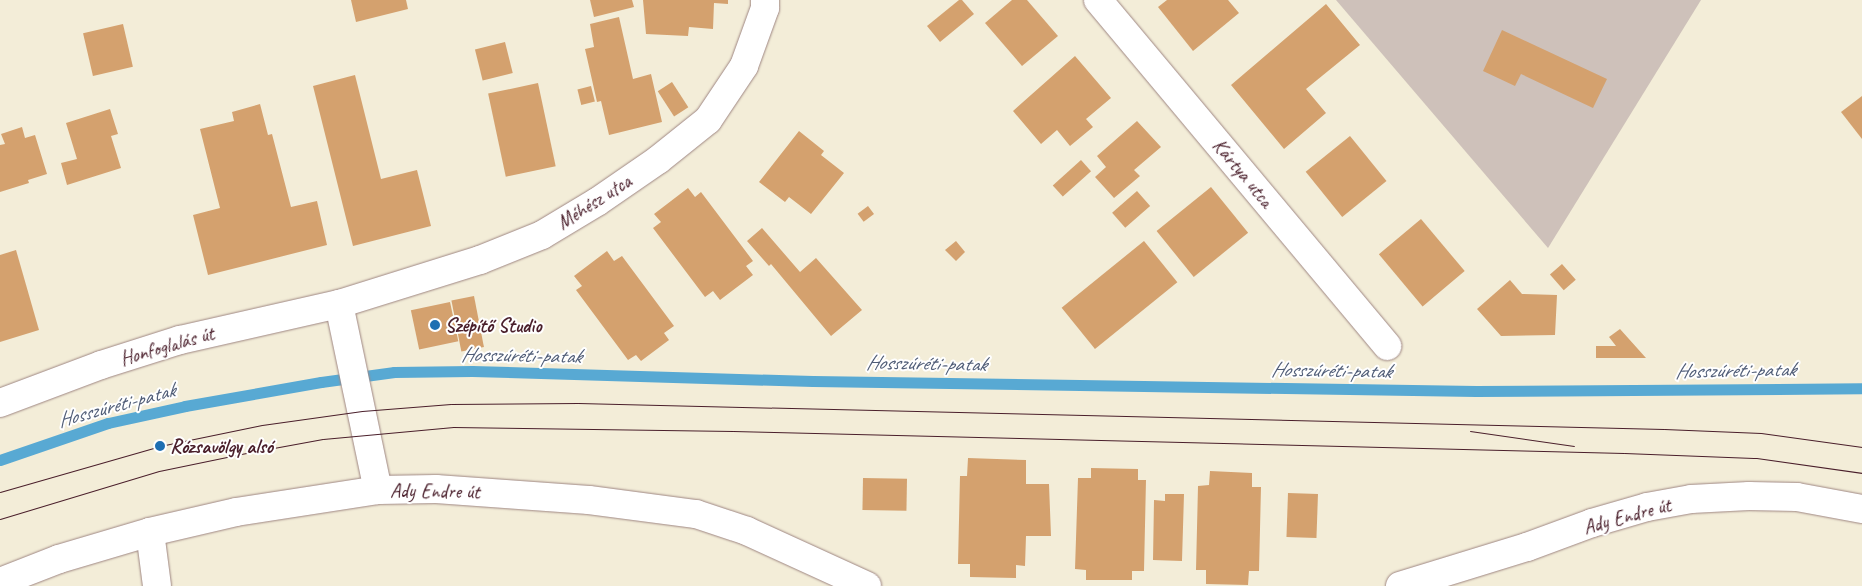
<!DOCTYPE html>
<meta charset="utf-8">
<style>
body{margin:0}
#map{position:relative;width:1862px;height:586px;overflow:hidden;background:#f3edd8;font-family:Caveat,sans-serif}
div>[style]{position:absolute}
.industrial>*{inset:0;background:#cec1ba}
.stream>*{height:11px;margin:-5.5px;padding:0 5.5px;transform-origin:5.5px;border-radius:5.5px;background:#58a9d3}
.building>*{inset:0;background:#d4a16e;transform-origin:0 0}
.roads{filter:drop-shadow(0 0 1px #9e8682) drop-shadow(0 0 1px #9e8682)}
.minor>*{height:28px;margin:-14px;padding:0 14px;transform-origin:14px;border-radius:14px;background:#fff}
.tram>*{height:1px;margin:-0.5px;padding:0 0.5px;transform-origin:0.5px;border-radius:0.5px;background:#4a1f2b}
.dots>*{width:14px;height:14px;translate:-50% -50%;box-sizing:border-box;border:2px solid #fff;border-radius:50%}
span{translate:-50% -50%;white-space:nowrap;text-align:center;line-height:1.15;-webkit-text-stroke:4px #fff;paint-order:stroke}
.street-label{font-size:20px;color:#4a1f2b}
.poi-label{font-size:20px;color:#4a1f2b;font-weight:700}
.left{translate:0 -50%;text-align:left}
.water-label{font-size:21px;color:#505d77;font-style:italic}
</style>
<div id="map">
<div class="industrial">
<div style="clip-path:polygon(1336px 0,1701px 0,1548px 248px)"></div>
</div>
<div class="stream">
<div style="left:0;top:460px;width:114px;rotate:-18.9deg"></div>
<div style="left:108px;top:423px;width:79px;rotate:-12.4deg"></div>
<div style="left:185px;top:406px;width:138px;rotate:-10deg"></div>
<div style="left:321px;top:382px;width:74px;rotate:-7.8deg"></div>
<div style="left:394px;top:372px;width:78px;rotate:-0.7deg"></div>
<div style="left:472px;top:371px;width:341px;rotate:1.7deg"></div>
<div style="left:813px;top:381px;width:663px;rotate:0.86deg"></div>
<div style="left:1476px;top:391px;width:386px;rotate:-0.4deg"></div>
</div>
<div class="building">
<div style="clip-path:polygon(351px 0,406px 0,408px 9px,356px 22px)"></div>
<div style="clip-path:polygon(590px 0,632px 0,634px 7px,594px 17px)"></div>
<div style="clip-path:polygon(643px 0,728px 0,728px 4px,714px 3px,713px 29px,689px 27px,688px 36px,646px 34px)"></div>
<div style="clip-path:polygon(959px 0,962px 0,974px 14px,940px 42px,927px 26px)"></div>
<div style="clip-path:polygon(1012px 0,1027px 0,1058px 36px,1022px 66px,985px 23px)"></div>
<div style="clip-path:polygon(1167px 0,1228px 0,1239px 13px,1193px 51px,1158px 7px)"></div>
<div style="clip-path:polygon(1326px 4px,1360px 45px,1306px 89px,1326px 113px,1284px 149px,1231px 85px)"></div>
<div style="clip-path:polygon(619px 17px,633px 79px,651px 74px,662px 122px,609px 135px,601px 101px,597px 102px,585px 49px,594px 47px,590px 24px)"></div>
<div style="left:123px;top:24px;width:44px;height:41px;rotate:77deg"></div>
<div style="clip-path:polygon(1502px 30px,1607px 79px,1593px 108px,1521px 74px,1515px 86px,1483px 71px)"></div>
<div style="left:505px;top:42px;width:32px;height:31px;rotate:76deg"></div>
<div style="clip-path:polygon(1075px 56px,1111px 98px,1086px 119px,1093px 127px,1070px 146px,1057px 130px,1041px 144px,1013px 111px)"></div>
<div style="clip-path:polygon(355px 75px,381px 179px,417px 170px,431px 226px,353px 246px,313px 86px)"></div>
<div style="left:672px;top:82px;width:30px;height:17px;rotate:57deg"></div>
<div style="left:538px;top:83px;width:85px;height:51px;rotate:78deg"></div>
<div style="left:591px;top:86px;width:16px;height:14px;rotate:76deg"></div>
<div style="clip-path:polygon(1862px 96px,1862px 139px,1841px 112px)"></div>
<div style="clip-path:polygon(260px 104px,268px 135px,272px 134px,291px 207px,317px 201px,327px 245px,208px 275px,193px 215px,220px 208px,200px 129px,234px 121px,232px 112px)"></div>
<div style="clip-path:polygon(110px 109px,118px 134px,111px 136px,121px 168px,67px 185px,61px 163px,77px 159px,66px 123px)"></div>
<div style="clip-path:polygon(1137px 121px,1161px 147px,1134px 170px,1140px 176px,1114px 198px,1095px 177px,1106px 167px,1097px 156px)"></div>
<div style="clip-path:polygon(22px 127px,25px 138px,35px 135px,47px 174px,28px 180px,29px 183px,0 192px,0 145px,5px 144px,1px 134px)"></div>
<div style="clip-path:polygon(799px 131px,824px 151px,821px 155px,844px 173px,811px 214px,789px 197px,785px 202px,759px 182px)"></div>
<div style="left:1350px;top:136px;width:58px;height:57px;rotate:51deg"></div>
<div style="left:1081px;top:160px;width:15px;height:38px;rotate:48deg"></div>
<div style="left:1211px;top:187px;width:59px;height:70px;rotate:51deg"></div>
<div style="clip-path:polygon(688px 188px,695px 197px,701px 192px,753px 261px,746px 266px,753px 275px,720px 300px,713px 291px,705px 297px,653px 228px,661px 222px,654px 214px)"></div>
<div style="left:1137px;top:191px;width:20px;height:33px;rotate:49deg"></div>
<div style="left:868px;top:206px;width:10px;height:13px;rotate:53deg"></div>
<div style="left:1421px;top:219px;width:68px;height:55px;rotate:50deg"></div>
<div style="clip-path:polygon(762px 228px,800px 272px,816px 258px,862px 310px,831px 336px,771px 264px,769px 266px,747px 241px)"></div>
<div style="clip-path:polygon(956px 241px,965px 252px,956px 261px,945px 250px)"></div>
<div style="left:1144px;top:241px;width:53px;height:106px;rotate:51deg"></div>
<div style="clip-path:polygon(16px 250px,39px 330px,0 342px,0 255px)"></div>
<div style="clip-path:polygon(607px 251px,614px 261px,622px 256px,674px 326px,664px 333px,669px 340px,641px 361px,636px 355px,628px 360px,576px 290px,582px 286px,574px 276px)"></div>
<div style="left:1562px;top:264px;width:21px;height:16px;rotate:49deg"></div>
<div style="clip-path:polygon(1510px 280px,1522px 294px,1557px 295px,1555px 335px,1501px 336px,1477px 309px)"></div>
<div style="left:474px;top:296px;width:52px;height:23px;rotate:79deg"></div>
<div style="left:450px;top:302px;width:40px;height:40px;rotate:78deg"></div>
<div style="clip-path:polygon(1620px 329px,1646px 358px,1596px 358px,1596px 346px,1616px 346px,1609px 337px)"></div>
<div style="clip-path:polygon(968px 458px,1026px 460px,1026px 484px,1049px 484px,1051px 536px,1026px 536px,1025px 566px,1016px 565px,1016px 578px,970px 577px,970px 564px,958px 564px,960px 476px,967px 476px)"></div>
<div style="clip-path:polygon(1091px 468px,1138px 469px,1138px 480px,1146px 480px,1144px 571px,1132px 571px,1132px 580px,1086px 580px,1086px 570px,1075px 569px,1078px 478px,1091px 478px)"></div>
<div style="clip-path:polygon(1210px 471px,1252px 473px,1252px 487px,1261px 487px,1259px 571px,1249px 571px,1248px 585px,1206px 584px,1206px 570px,1196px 570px,1198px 486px,1209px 485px)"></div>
<div style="left:863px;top:478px;width:44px;height:32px;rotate:1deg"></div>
<div style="left:1288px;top:493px;width:30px;height:44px;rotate:2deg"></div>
<div style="clip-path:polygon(1165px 494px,1184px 494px,1182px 561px,1153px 560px,1154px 500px,1165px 501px)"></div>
</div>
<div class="roads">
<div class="minor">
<div style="left:1098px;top:0;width:451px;rotate:50.1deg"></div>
<div style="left:339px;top:304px;width:190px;rotate:78.2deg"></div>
<div style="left:0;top:403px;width:108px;rotate:-20.6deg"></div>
<div style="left:101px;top:365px;width:83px;rotate:-17.6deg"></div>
<div style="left:180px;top:340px;width:163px;rotate:-12.8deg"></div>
<div style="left:339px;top:304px;width:148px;rotate:-17.3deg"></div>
<div style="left:480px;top:260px;width:67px;rotate:-22deg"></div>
<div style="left:542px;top:235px;width:64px;rotate:-31deg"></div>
<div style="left:597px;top:202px;width:74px;rotate:-34.5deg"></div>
<div style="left:658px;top:160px;width:64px;rotate:-38.7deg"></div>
<div style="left:708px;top:120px;width:65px;rotate:-56.3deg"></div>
<div style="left:744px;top:66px;width:62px;rotate:-70.1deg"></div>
<div style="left:765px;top:8px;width:8px;rotate:-90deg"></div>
<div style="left:150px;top:532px;width:54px;rotate:82.6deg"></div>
<div style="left:0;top:582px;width:63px;rotate:-21.3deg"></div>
<div style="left:59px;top:559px;width:95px;rotate:-16.5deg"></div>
<div style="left:150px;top:532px;width:88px;rotate:-13.1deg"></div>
<div style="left:236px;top:512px;width:144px;rotate:-8.8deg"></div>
<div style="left:378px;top:490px;width:58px;rotate:-1deg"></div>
<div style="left:436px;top:489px;width:153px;rotate:4.1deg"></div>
<div style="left:589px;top:500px;width:108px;rotate:7.5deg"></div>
<div style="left:696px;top:514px;width:54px;rotate:18.4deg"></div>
<div style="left:747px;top:531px;width:132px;rotate:24.6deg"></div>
<div style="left:1400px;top:586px;width:133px;rotate:-17.1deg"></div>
<div style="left:1527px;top:547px;width:69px;rotate:-20.3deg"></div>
<div style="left:1592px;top:523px;width:57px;rotate:-16.2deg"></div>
<div style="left:1647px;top:507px;width:45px;rotate:-10.3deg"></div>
<div style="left:1691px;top:499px;width:58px;rotate:-3deg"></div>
<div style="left:1749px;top:496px;width:48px;rotate:1.2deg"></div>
<div style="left:1797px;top:497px;width:66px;rotate:10.5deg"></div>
</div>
</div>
<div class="tram">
<div style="left:1470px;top:431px;width:105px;rotate:8.2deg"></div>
<div style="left:0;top:492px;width:166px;rotate:-16deg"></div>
<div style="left:160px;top:446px;width:104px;rotate:-11.6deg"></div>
<div style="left:262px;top:425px;width:101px;rotate:-8deg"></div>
<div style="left:362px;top:411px;width:89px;rotate:-4.5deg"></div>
<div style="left:451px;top:404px;width:127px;rotate:-0.5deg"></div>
<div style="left:578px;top:403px;width:1086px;rotate:1.37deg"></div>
<div style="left:1664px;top:429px;width:97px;rotate:2.4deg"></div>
<div style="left:1761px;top:433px;width:102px;rotate:7.9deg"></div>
<div style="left:0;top:519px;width:166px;rotate:-16.8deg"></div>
<div style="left:159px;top:471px;width:84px;rotate:-11.7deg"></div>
<div style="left:241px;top:454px;width:83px;rotate:-10.4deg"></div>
<div style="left:323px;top:439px;width:131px;rotate:-5.3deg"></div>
<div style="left:453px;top:427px;width:280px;rotate:0.8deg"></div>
<div style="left:733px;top:431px;width:891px;rotate:1.41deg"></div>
<div style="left:1624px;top:453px;width:133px;rotate:2.2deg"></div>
<div style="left:1757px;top:458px;width:106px;rotate:8.1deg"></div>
</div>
<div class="dots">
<div style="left:435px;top:325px;background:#1f6fb2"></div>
<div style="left:160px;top:446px;background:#1f6fb2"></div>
</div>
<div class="street-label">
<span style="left:1243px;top:173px;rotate:50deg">Kártya utca</span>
<span style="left:594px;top:202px;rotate:-33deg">Méhész utca</span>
<span style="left:167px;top:346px;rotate:-16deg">Honfoglalás út</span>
<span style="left:435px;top:491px;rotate:1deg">Ady Endre út</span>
<span style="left:1627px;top:516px;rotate:-15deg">Ady Endre út</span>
</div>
<div class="poi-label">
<span class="left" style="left:445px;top:325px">Szépítő Studio</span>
<span class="left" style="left:170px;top:446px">Rózsavölgy alsó</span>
</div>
<div class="water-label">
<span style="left:521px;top:355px;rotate:1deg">Hosszúréti-patak</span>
<span style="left:926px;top:363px;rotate:1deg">Hosszúréti-patak</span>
<span style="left:1331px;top:370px;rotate:1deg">Hosszúréti-patak</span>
<span style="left:1735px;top:370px;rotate:-1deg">Hosszúréti-patak</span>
<span style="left:116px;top:405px;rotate:-15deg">Hosszúréti-patak</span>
</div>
</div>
